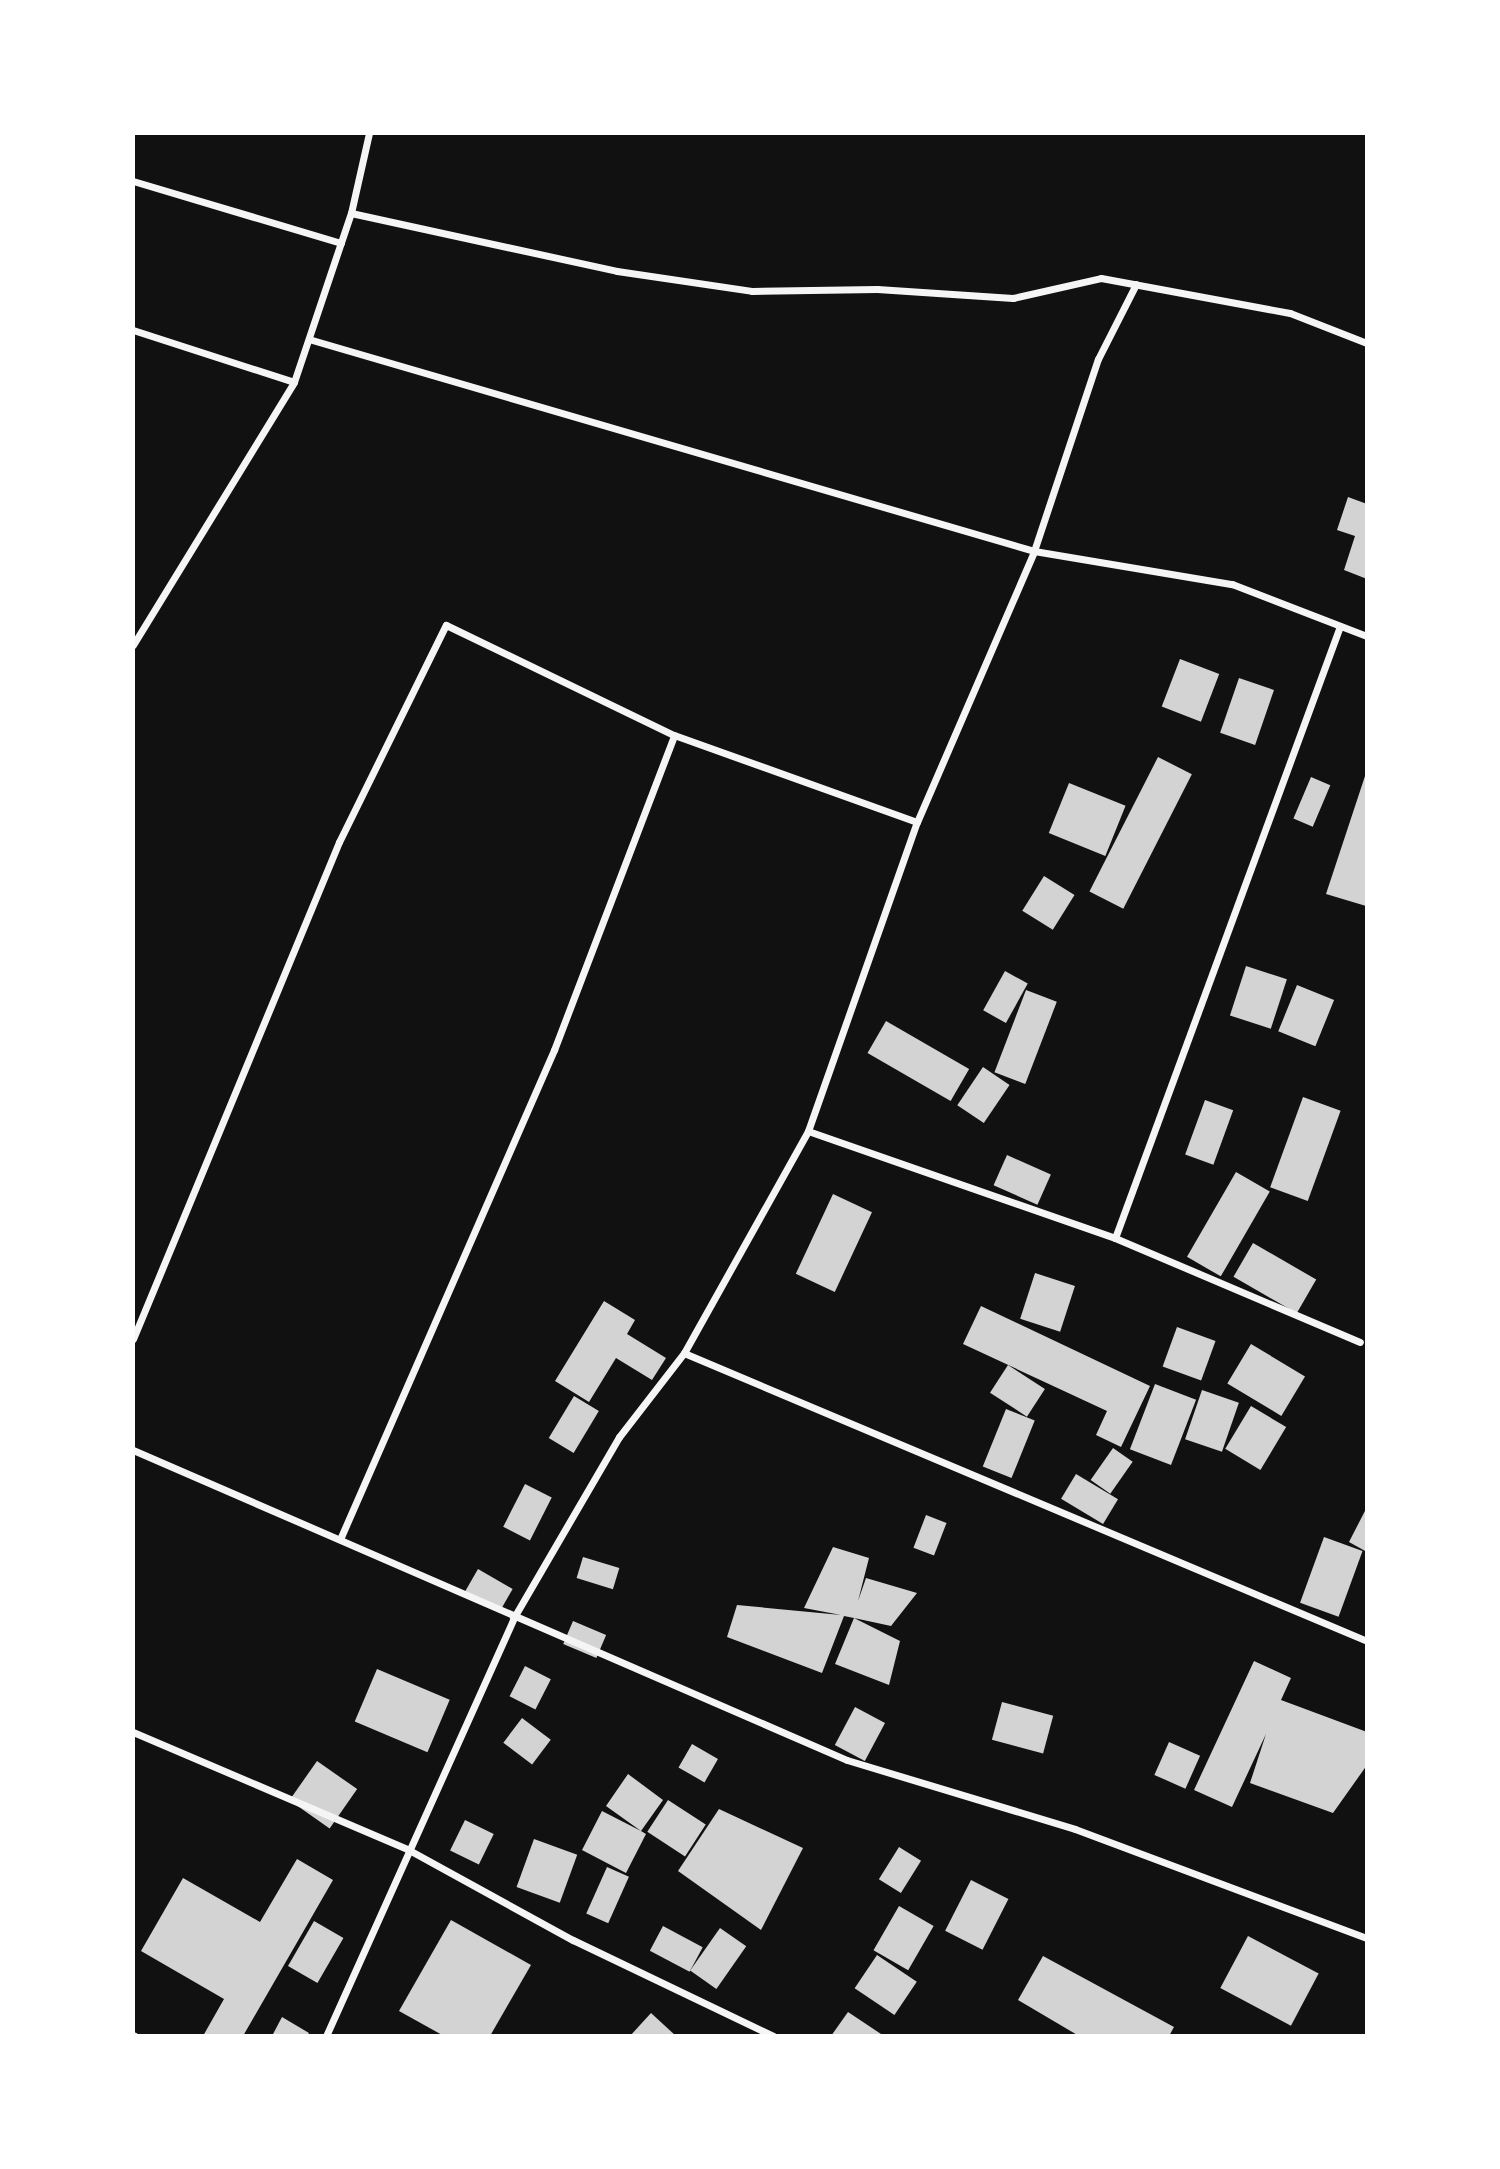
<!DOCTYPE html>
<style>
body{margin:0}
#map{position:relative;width:1500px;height:2169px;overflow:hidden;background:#111;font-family:"PT Sans",sans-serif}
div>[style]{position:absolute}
.building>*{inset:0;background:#d3d3d3;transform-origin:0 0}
.minor>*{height:7px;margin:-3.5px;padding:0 3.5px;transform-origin:3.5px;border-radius:3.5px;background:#f5f5f5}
span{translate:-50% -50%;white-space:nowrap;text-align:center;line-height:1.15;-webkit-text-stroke:7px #fff;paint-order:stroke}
.frame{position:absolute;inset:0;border:135px solid #fff;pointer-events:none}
</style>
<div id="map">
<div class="building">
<div style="clip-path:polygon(1348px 497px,1367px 504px,1367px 579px,1344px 570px,1355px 536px,1337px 530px)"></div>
<div style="left:1180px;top:659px;width:42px;height:51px;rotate:21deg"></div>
<div style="left:1239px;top:678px;width:37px;height:58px;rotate:19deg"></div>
<div style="left:1158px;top:757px;width:38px;height:151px;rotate:27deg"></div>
<div style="clip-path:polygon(1367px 770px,1367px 903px,1366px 906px,1326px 894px)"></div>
<div style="left:1311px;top:777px;width:21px;height:45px;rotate:23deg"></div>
<div style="left:1069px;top:783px;width:61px;height:54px;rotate:22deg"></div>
<div style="left:1044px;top:876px;width:36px;height:41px;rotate:32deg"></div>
<div style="left:1246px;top:966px;width:43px;height:52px;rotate:18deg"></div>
<div style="left:1005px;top:971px;width:26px;height:45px;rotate:29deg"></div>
<div style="left:1297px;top:985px;width:40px;height:50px;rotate:22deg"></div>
<div style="left:1026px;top:990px;width:33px;height:88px;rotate:21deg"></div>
<div style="left:886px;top:1021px;width:96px;height:37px;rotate:30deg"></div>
<div style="left:983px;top:1067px;width:32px;height:46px;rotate:34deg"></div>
<div style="left:1303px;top:1097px;width:40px;height:96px;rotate:20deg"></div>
<div style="left:1205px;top:1100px;width:30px;height:58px;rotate:20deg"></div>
<div style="left:1007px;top:1155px;width:48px;height:33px;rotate:24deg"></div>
<div style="left:1236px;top:1172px;width:39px;height:98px;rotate:30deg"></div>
<div style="left:833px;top:1194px;width:43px;height:88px;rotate:25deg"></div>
<div style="left:1253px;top:1243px;width:73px;height:39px;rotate:30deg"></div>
<div style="left:1035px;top:1273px;width:42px;height:48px;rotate:18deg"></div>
<div style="clip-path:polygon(604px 1301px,635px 1320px,627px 1334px,666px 1358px,652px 1380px,616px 1358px,589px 1402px,555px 1381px)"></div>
<div style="clip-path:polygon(981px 1306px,1150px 1386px,1121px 1447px,1096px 1435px,1107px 1411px,963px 1344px)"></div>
<div style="left:1177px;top:1327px;width:41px;height:42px;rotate:20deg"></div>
<div style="left:1251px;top:1344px;width:63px;height:46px;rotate:31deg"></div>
<div style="left:1008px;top:1365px;width:44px;height:33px;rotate:33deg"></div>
<div style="left:1155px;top:1384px;width:44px;height:70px;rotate:21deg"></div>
<div style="left:1202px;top:1390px;width:39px;height:52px;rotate:19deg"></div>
<div style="left:574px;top:1396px;width:29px;height:49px;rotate:31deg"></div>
<div style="left:1251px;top:1406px;width:41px;height:50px;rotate:31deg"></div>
<div style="left:1006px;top:1409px;width:31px;height:62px;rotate:22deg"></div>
<div style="left:1113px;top:1448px;width:24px;height:39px;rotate:35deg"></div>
<div style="left:1076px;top:1474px;width:49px;height:29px;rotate:31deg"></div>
<div style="left:525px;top:1484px;width:30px;height:48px;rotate:27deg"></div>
<div style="clip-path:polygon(1367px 1507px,1367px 1552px,1349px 1542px)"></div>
<div style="left:926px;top:1515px;width:22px;height:35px;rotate:21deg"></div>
<div style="left:1324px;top:1537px;width:41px;height:70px;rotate:20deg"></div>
<div style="clip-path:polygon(833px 1547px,869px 1558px,858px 1601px,866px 1578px,917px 1593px,891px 1626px,854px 1618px,900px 1641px,889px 1685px,835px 1664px,854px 1618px,844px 1616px,822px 1673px,727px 1637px,737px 1605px,841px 1615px,804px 1608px)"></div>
<div style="left:583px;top:1557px;width:38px;height:22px;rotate:17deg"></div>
<div style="left:478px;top:1569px;width:40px;height:27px;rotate:30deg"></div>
<div style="left:573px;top:1621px;width:36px;height:25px;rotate:23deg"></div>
<div style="clip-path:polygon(1254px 1661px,1291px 1678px,1281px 1700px,1367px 1732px,1367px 1765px,1333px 1813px,1250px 1783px,1266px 1734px,1232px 1807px,1194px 1790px)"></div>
<div style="left:525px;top:1666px;width:29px;height:34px;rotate:27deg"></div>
<div style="left:377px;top:1669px;width:79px;height:57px;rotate:23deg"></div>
<div style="left:1002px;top:1702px;width:53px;height:39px;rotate:15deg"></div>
<div style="left:855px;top:1707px;width:34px;height:43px;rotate:28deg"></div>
<div style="left:522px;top:1718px;width:36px;height:31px;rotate:37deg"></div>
<div style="left:1169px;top:1742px;width:34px;height:36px;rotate:24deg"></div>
<div style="left:692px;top:1744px;width:30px;height:27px;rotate:30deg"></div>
<div style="left:317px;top:1761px;width:49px;height:48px;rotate:35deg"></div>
<div style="clip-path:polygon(628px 1774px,663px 1800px,641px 1831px,646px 1834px,626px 1873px,582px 1850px,602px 1811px,641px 1831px,606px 1806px)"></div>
<div style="left:668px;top:1800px;width:45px;height:38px;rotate:33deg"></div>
<div style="clip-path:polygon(719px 1809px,803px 1848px,761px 1930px,678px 1871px)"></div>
<div style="left:465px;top:1820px;width:32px;height:34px;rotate:26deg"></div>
<div style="left:534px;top:1839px;width:46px;height:51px;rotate:20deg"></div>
<div style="left:899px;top:1847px;width:26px;height:38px;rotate:32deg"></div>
<div style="clip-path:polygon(297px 1859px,333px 1880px,243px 2036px,203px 2036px,224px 1999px,141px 1951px,183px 1878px,260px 1922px)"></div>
<div style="left:607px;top:1867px;width:24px;height:51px;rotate:24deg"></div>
<div style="left:971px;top:1880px;width:42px;height:57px;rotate:27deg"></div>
<div style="left:899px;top:1906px;width:40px;height:51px;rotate:30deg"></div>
<div style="clip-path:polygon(451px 1920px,531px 1965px,490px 2036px,444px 2036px,399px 2011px)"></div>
<div style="left:314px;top:1921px;width:34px;height:52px;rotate:30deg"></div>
<div style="left:663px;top:1926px;width:45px;height:28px;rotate:28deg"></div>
<div style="left:720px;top:1928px;width:32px;height:52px;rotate:35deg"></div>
<div style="left:1248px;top:1936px;width:80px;height:59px;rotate:28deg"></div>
<div style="left:877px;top:1955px;width:48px;height:40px;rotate:34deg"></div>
<div style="clip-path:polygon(1043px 1956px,1174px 2027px,1169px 2036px,1079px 2036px,1018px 2000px)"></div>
<div style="clip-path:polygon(848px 2012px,884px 2036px,831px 2036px)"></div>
<div style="clip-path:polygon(651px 2013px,676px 2036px,630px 2036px)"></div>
<div style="clip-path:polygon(282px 2017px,309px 2033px,307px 2036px,272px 2036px)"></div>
</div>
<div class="minor">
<div style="left:133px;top:181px;width:217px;rotate:16.6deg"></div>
<div style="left:351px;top:213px;width:272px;rotate:12.3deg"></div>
<div style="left:617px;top:271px;width:136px;rotate:8.4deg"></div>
<div style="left:752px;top:291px;width:125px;rotate:-0.9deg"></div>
<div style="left:877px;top:289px;width:136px;rotate:3.8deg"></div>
<div style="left:1013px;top:298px;width:90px;rotate:-12.8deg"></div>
<div style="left:1101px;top:278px;width:192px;rotate:10.5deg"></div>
<div style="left:1290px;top:313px;width:83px;rotate:21.3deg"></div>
<div style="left:133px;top:330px;width:169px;rotate:17.9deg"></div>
<div style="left:312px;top:340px;width:752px;rotate:16.29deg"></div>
<div style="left:1034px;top:551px;width:201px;rotate:9.5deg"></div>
<div style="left:1232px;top:584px;width:145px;rotate:21.1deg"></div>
<div style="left:133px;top:645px;width:308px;rotate:-58.5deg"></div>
<div style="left:294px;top:382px;width:178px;rotate:-71.4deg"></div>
<div style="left:351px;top:213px;width:82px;rotate:-77.3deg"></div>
<div style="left:808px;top:1131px;width:325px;rotate:19.2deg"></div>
<div style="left:1115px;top:1238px;width:266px;rotate:23deg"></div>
<div style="left:1115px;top:1238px;width:652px;rotate:-69.81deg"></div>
<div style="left:133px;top:1339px;width:538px;rotate:-67.49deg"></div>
<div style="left:339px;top:842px;width:242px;rotate:-63.8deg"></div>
<div style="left:446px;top:625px;width:253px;rotate:25.8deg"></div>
<div style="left:674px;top:735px;width:258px;rotate:19.7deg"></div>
<div style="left:684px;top:1353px;width:741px;rotate:22.86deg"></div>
<div style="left:133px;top:1450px;width:778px;rotate:23.47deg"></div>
<div style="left:847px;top:1760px;width:238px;rotate:16.8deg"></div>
<div style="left:1075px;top:1829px;width:312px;rotate:20.5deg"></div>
<div style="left:341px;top:1537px;width:532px;rotate:-66.38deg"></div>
<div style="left:554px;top:1050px;width:337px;rotate:-69.1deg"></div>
<div style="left:133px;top:1732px;width:300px;rotate:23.1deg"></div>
<div style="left:409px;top:1850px;width:187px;rotate:28.8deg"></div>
<div style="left:573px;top:1940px;width:222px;rotate:25.6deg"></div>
<div style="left:133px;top:2035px;width:2px;rotate:27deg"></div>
<div style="left:326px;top:2036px;width:457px;rotate:-65.8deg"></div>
<div style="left:513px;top:1619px;width:211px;rotate:-59.8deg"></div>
<div style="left:619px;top:1437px;width:106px;rotate:-52.3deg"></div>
<div style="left:684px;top:1353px;width:254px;rotate:-60.8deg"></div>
<div style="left:808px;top:1131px;width:328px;rotate:-70.6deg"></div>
<div style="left:917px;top:822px;width:295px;rotate:-66.6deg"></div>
<div style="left:1034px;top:551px;width:202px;rotate:-71.6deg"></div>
<div style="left:1098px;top:359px;width:84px;rotate:-63.1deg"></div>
</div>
<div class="frame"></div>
</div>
